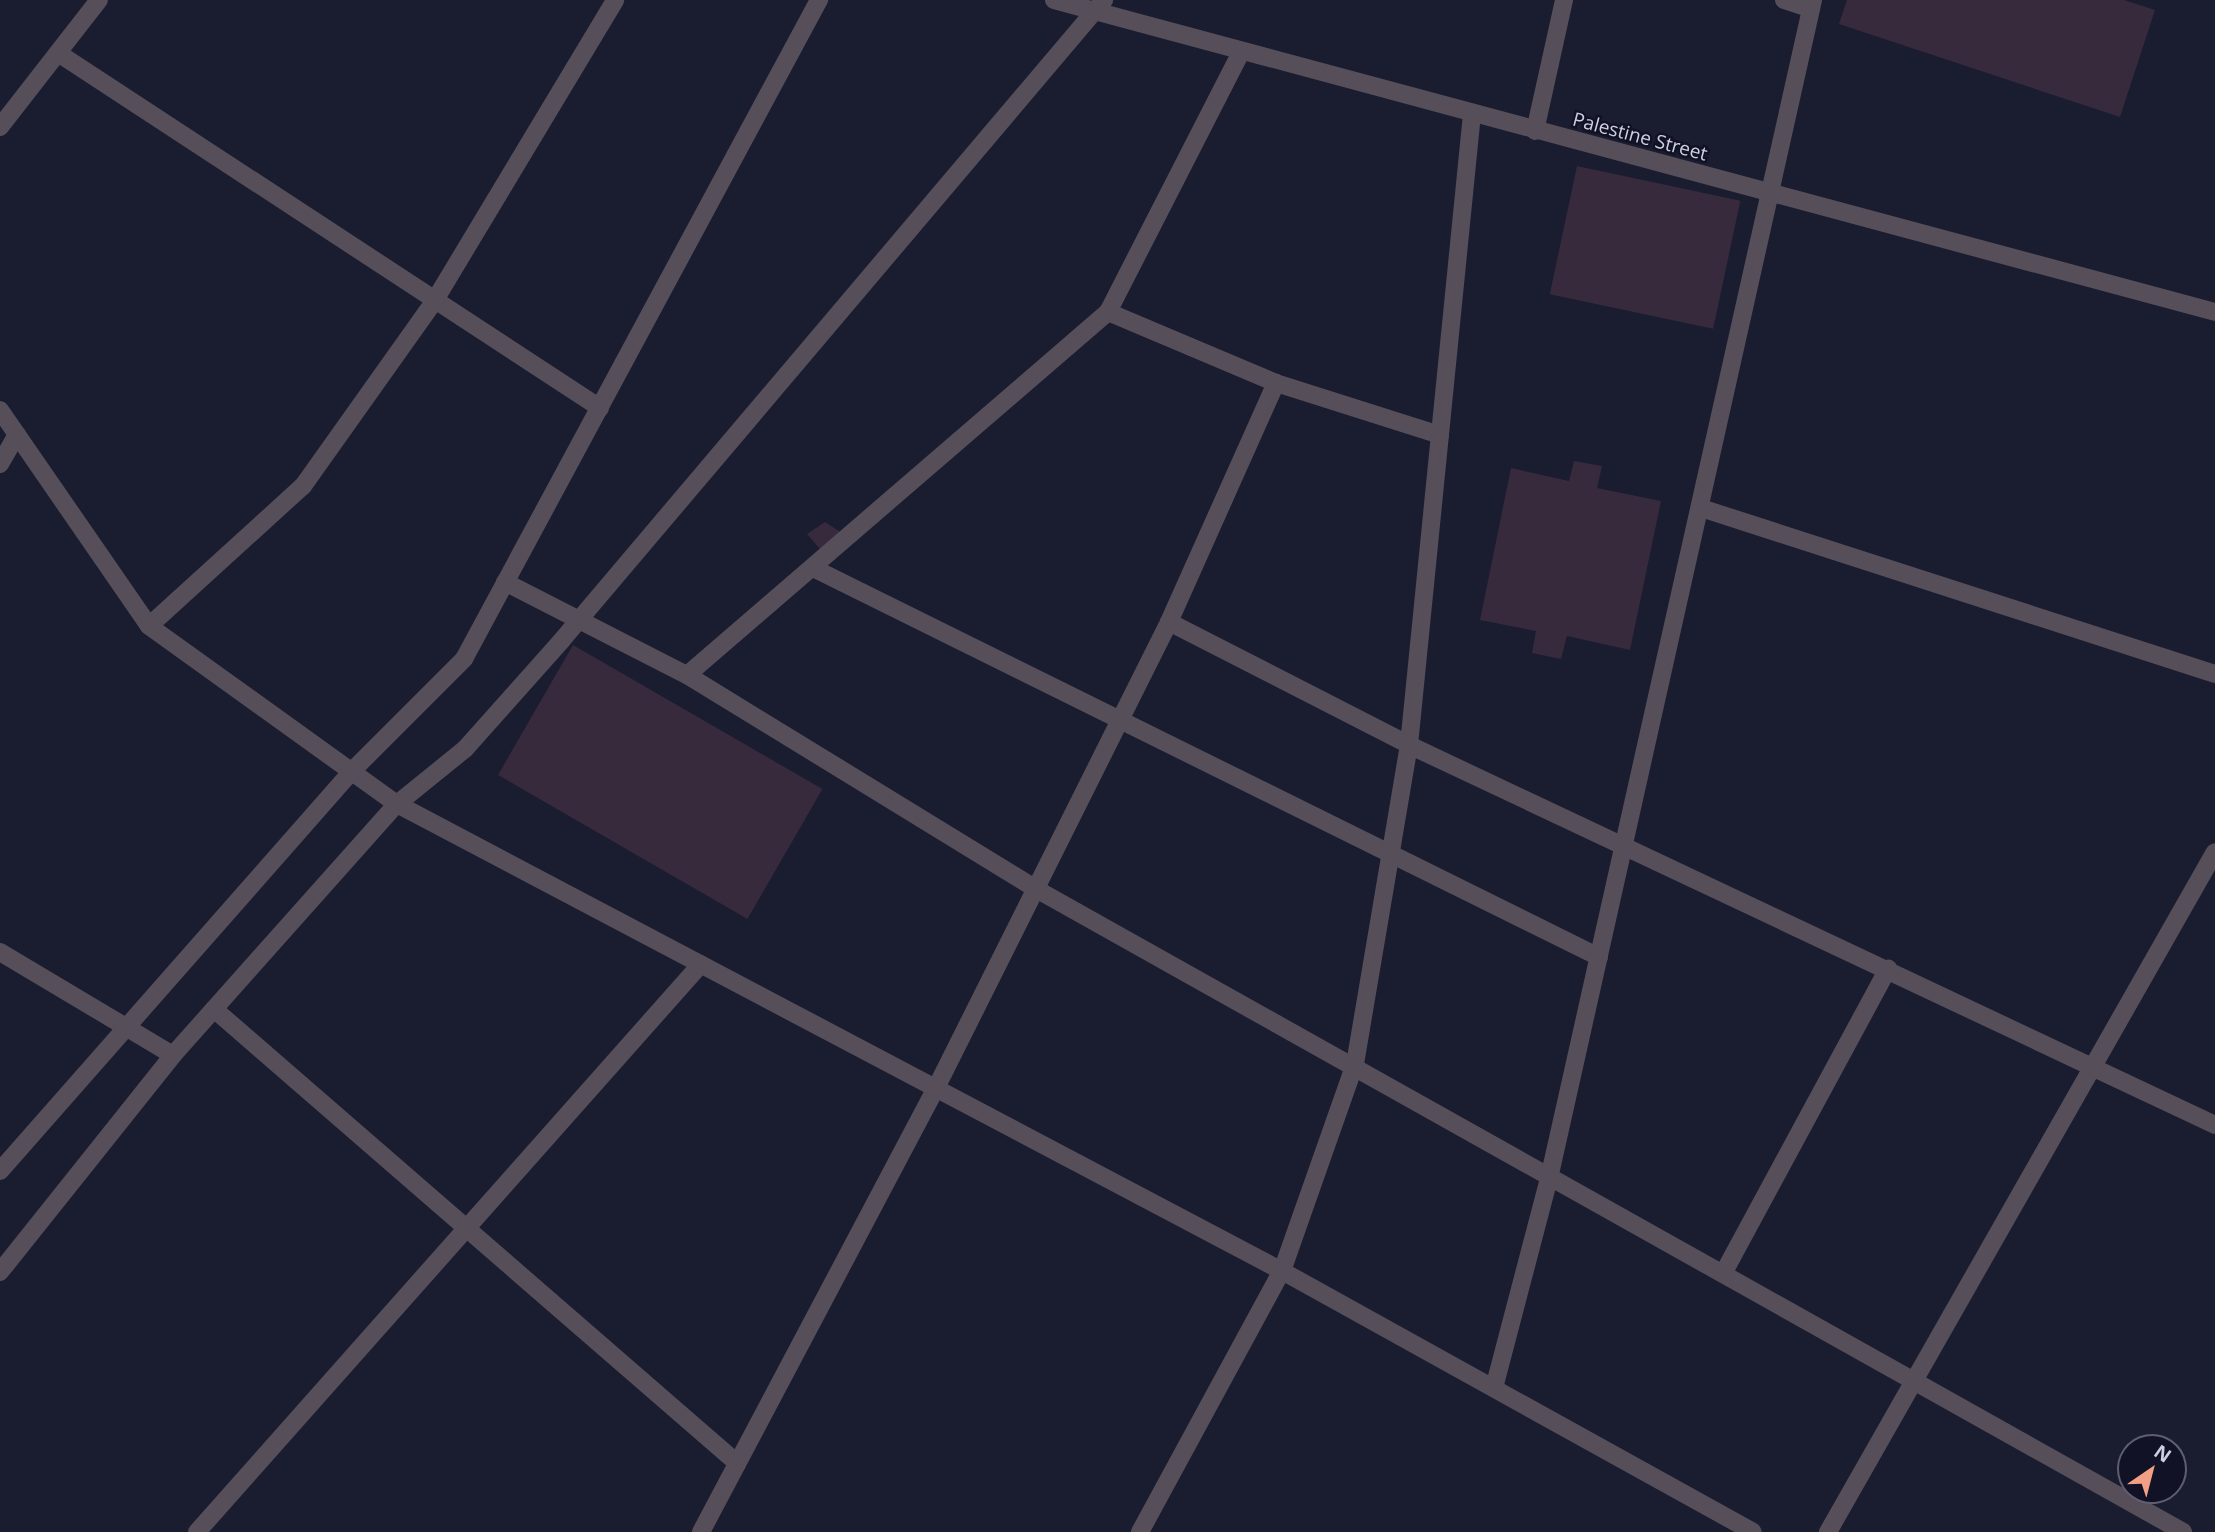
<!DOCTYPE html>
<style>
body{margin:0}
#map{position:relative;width:2215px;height:1532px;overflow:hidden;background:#1a1c30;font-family:"Open Sans",sans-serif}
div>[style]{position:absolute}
.building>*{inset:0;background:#382a3d;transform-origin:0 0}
.service>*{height:18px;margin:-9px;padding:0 9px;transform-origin:9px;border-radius:9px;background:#564e59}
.minor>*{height:18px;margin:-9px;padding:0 9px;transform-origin:9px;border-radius:9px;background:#564e59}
.tertiary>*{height:18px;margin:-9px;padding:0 9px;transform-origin:9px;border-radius:9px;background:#564e59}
span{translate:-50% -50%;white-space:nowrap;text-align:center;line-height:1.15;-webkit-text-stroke:5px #121226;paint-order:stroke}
.street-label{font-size:19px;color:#cfd0df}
.north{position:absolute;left:2117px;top:1434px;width:70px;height:70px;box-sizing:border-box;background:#121226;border:2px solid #5e5e70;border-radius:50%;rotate:35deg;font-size:19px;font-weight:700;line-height:28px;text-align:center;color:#cfd0df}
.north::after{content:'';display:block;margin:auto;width:24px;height:32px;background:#f39f86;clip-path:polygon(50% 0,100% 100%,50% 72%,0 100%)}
</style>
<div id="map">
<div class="building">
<div style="clip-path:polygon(1847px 0,2124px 0,2155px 10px,2120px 117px,1839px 24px)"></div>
<div style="left:1577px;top:166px;width:167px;height:131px;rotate:12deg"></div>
<div style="clip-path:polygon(1574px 461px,1602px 466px,1597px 488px,1661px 501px,1630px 650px,1567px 636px,1561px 659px,1532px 653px,1536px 631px,1480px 620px,1511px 468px,1569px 481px)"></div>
<div style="clip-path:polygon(825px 522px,842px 533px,820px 549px,807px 534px)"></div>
<div style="left:573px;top:645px;width:288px;height:150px;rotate:30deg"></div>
</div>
<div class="service">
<div style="left:1724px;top:1272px;width:345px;rotate:-61.6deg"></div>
</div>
<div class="minor">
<div style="left:1054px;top:0;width:1202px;rotate:15.04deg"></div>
<div style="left:1784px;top:0;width:28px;rotate:18deg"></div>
<div style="left:58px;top:53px;width:648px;rotate:33.22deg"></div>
<div style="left:0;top:127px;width:161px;rotate:-52.1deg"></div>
<div style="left:1535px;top:131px;width:134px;rotate:-77.5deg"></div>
<div style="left:1108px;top:312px;width:182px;rotate:22.9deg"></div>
<div style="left:1276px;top:383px;width:172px;rotate:17.6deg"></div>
<div style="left:0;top:464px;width:34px;rotate:-60deg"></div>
<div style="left:1701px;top:508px;width:540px;rotate:17.9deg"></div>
<div style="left:813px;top:568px;width:877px;rotate:26.33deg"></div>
<div style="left:505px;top:582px;width:204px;rotate:27.1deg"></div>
<div style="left:687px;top:675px;width:409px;rotate:31.5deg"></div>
<div style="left:1036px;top:889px;width:1315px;rotate:29.27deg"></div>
<div style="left:1169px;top:622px;width:270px;rotate:27.1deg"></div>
<div style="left:1409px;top:745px;width:891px;rotate:25.24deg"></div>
<div style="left:149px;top:626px;width:208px;rotate:-42.3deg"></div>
<div style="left:303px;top:486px;width:228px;rotate:-54.6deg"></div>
<div style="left:435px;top:300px;width:350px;rotate:-59deg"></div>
<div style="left:687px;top:675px;width:556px;rotate:-40.77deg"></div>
<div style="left:1108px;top:312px;width:292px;rotate:-62.9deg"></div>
<div style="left:351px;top:772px;width:160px;rotate:-45deg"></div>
<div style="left:464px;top:659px;width:749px;rotate:-61.69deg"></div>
<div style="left:397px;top:804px;width:87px;rotate:-39deg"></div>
<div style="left:465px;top:749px;width:146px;rotate:-48.3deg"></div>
<div style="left:562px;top:640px;width:839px;rotate:-49.74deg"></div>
<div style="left:0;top:952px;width:201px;rotate:30.8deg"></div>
<div style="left:214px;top:1009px;width:693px;rotate:40.96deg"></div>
<div style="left:1494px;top:1388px;width:221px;rotate:-75.3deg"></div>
<div style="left:1550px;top:1174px;width:1203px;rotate:-77.37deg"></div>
<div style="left:197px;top:1532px;width:759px;rotate:-48.42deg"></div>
<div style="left:701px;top:1532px;width:502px;rotate:-62.11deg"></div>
<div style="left:936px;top:1088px;width:521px;rotate:-63.43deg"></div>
<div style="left:1169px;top:622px;width:262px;rotate:-65.9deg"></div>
<div style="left:1140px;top:1532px;width:297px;rotate:-61.5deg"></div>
<div style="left:1282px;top:1271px;width:219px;rotate:-70.6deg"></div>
<div style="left:1355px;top:1064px;width:324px;rotate:-80.4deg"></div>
<div style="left:1409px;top:745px;width:634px;rotate:-84.3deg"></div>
<div style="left:1828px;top:1532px;width:782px;rotate:-60.36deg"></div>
</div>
<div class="tertiary">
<div style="left:0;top:410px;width:262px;rotate:55.4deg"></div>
<div style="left:149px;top:626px;width:305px;rotate:35.7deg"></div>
<div style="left:397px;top:804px;width:1001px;rotate:27.82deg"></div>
<div style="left:1282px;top:1271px;width:538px;rotate:28.99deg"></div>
<div style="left:0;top:1171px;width:531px;rotate:-48.66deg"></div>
<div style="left:0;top:1272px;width:278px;rotate:-51.4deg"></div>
<div style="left:173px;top:1055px;width:336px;rotate:-48.3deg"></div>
</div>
<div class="street-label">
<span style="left:1640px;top:137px;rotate:15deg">Palestine Street</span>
</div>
<div class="north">N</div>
</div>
